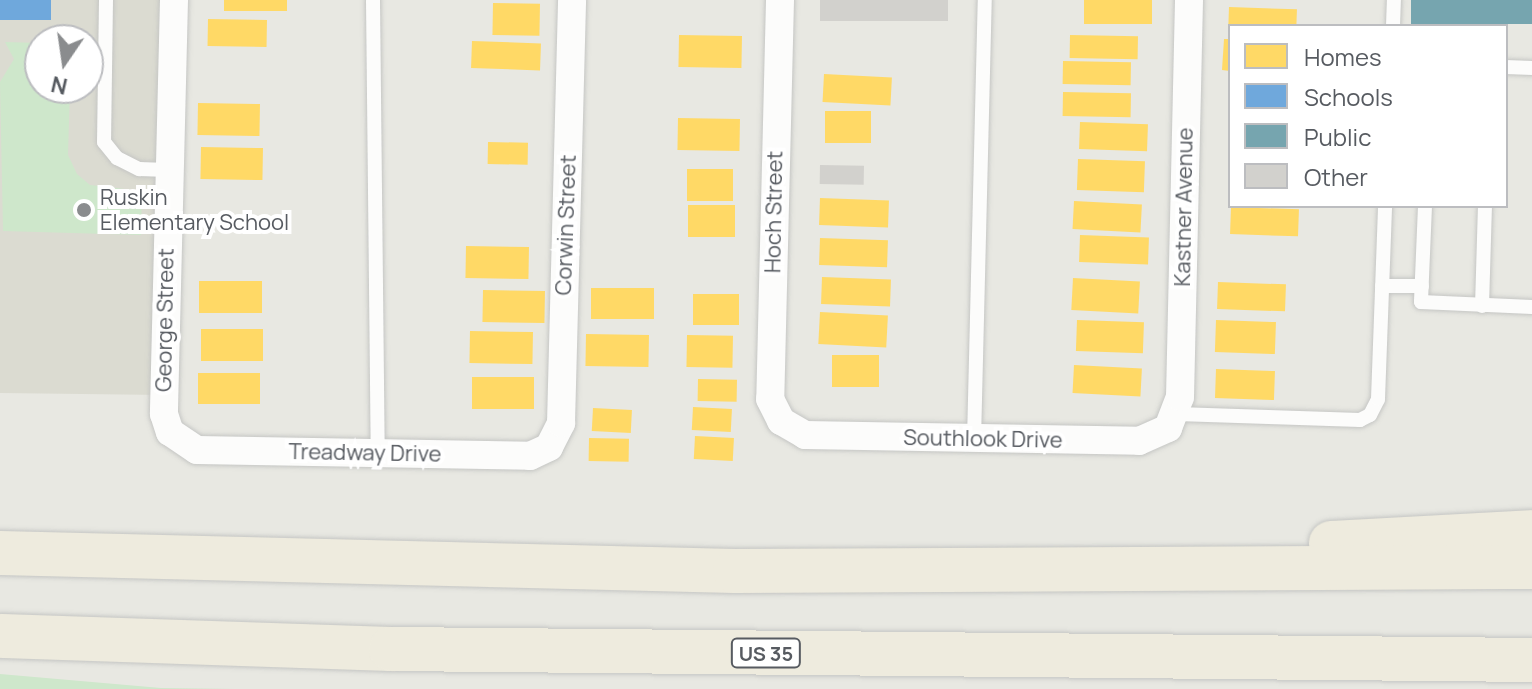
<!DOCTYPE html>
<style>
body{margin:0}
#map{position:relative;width:1532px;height:689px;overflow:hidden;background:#e8e8e2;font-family:Manrope,sans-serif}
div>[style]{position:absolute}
.education>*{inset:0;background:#dbdbd1}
.green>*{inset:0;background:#cee7cb}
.homes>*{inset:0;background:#ffd966;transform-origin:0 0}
.schools>*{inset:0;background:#6fa8dc;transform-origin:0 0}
.public>*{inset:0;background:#76a5af;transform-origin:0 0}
.building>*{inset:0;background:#d2d1cd;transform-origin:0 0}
.roads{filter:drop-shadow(0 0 2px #c5c6c4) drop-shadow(0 0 2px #c5c6c4)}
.service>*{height:14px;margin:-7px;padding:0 7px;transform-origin:7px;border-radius:7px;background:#fcfcfb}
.minor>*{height:28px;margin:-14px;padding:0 14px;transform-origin:14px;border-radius:14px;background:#fcfcfb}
.motorway>*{height:44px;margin:-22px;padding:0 22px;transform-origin:22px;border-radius:22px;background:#eeebde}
.dots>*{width:22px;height:22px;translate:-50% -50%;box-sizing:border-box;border:4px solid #fff;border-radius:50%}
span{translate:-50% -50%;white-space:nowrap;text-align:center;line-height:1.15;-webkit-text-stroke:8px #fff;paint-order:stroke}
.shield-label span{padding:2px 6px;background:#fff;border:2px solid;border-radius:6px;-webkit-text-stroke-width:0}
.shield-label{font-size:20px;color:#575b61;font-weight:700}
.poi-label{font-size:22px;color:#575b61}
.left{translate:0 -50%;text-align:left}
.street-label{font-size:22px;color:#575b61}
.legend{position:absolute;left:1228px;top:24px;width:280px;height:184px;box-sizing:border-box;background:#fff;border:2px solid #bcbdc0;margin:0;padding:10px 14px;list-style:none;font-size:24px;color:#575b61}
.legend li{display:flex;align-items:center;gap:16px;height:40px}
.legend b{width:40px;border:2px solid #bcbdc0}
.north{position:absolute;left:24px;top:24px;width:80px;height:80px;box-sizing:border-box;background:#fff;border:2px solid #bcbdc0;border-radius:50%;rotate:193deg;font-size:22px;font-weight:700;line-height:32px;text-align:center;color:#575b61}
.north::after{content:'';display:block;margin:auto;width:28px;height:36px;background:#8a8c8e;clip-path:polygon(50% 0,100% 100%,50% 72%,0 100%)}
</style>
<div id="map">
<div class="education">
<div style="clip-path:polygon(evenodd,0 0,174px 0,164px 395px,0 393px,0 0,40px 40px,88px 40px,88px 88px,40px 88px,40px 40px)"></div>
</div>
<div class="green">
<div style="clip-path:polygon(5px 42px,40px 43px,40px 88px,70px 88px,68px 155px,77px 174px,90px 185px,142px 191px,141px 235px,3px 231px,0 82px,14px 59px)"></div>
<div style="clip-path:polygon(0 674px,161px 688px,236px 689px,0 689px)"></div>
</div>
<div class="homes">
<div style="left:224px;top:0;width:63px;height:11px"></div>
<div style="left:1084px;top:0;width:68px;height:24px"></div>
<div style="left:493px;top:3px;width:47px;height:32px;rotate:1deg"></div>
<div style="left:1229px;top:7px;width:68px;height:19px;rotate:2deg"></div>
<div style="left:208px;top:19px;width:59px;height:27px;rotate:1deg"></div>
<div style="left:679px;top:35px;width:63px;height:32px;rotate:1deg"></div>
<div style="left:1070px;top:35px;width:68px;height:23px;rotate:1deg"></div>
<div style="clip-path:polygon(1224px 39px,1230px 39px,1230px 71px,1222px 70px)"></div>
<div style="left:472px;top:41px;width:69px;height:27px;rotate:2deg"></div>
<div style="left:1063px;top:61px;width:68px;height:23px;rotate:1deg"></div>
<div style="left:824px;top:74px;width:68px;height:28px;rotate:3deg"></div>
<div style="left:1063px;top:92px;width:68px;height:24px;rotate:1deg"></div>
<div style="left:198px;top:103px;width:62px;height:32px;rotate:1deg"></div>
<div style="left:825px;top:111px;width:46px;height:32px"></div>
<div style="left:678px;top:118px;width:62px;height:32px;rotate:1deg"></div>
<div style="left:1080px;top:122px;width:68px;height:27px;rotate:2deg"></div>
<div style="left:488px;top:142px;width:40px;height:22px;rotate:1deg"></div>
<div style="left:201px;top:147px;width:62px;height:32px;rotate:1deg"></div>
<div style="left:1078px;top:159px;width:67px;height:31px;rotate:2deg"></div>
<div style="left:687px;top:169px;width:46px;height:32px"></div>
<div style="left:820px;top:198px;width:69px;height:27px;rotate:2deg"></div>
<div style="left:1074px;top:201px;width:68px;height:28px;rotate:3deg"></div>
<div style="left:688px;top:205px;width:47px;height:32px"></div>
<div style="left:1231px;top:207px;width:68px;height:27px;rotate:2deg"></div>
<div style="left:1080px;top:235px;width:69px;height:27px;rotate:2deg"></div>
<div style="left:820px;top:238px;width:68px;height:27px;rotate:2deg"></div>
<div style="left:466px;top:246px;width:63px;height:32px;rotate:1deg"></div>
<div style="left:822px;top:277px;width:69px;height:27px;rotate:2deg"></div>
<div style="left:1073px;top:278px;width:67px;height:32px;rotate:3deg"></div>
<div style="left:199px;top:281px;width:63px;height:32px"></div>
<div style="left:1218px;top:282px;width:68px;height:27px;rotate:2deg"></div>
<div style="left:591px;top:288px;width:63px;height:31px"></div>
<div style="left:483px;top:290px;width:62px;height:32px;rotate:1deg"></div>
<div style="left:693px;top:294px;width:46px;height:31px"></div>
<div style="left:820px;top:312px;width:68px;height:32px;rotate:3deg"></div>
<div style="left:1077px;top:320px;width:67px;height:31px;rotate:2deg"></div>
<div style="left:1216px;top:320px;width:60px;height:32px;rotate:2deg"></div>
<div style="left:201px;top:329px;width:62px;height:32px"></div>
<div style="left:470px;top:331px;width:63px;height:32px;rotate:1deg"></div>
<div style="left:586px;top:334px;width:63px;height:32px;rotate:1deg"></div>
<div style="left:687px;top:335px;width:46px;height:32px;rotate:1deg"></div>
<div style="left:832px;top:355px;width:47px;height:32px"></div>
<div style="left:1074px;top:365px;width:68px;height:28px;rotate:3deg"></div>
<div style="left:1216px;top:369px;width:59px;height:29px;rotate:2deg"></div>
<div style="left:198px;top:373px;width:62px;height:31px"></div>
<div style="left:472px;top:377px;width:62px;height:32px"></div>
<div style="left:698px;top:379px;width:39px;height:22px;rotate:1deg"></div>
<div style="left:693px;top:407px;width:39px;height:23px;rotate:3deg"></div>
<div style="left:593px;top:408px;width:39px;height:23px;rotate:3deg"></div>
<div style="left:695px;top:436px;width:39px;height:23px;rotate:3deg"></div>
<div style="left:589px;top:438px;width:40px;height:23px;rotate:1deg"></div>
</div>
<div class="schools">
<div style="left:0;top:0;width:51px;height:20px"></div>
</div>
<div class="public">
<div style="left:1411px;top:0;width:121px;height:24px"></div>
</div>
<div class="building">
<div style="left:820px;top:0;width:128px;height:21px"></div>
<div style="left:820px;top:165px;width:44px;height:19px;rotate:1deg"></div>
</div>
<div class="roads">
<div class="service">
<div style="left:106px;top:0;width:142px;rotate:90.8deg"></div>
<div style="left:104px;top:142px;width:21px;rotate:51deg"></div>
<div style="left:117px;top:158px;width:25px;rotate:27deg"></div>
<div style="left:139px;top:169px;width:29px;rotate:2deg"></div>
<div style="left:373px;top:0;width:453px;rotate:89.4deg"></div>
<div style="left:1393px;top:26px;width:26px;rotate:-88deg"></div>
<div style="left:1506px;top:67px;width:26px;rotate:2deg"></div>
<div style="left:1425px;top:206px;width:96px;rotate:92.4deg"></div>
<div style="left:1421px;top:302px;width:111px;rotate:2.6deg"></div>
<div style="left:1382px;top:286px;width:40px"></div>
<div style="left:1482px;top:306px;width:100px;rotate:-88.3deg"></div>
<div style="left:1177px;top:414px;width:183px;rotate:1.9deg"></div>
<div style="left:1360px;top:420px;width:11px;rotate:-27deg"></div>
<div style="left:1370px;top:415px;width:18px;rotate:-63deg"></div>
<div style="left:1378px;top:399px;width:193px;rotate:-87.9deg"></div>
<div style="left:974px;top:440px;width:440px;rotate:-88.6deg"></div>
</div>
<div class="minor">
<div style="left:174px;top:0;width:414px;rotate:91.4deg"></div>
<div style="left:164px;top:414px;width:19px;rotate:72deg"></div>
<div style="left:170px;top:432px;width:32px;rotate:34deg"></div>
<div style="left:197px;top:450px;width:333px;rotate:1deg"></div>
<div style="left:530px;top:456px;width:21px;rotate:-25deg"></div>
<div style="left:549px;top:447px;width:27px;rotate:-63deg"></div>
<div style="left:561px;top:423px;width:423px;rotate:-88.5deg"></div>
<div style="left:780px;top:0;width:399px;rotate:91.4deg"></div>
<div style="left:770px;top:399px;width:25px;rotate:63deg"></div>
<div style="left:781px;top:421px;width:28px;rotate:30deg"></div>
<div style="left:805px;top:435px;width:334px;rotate:1deg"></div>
<div style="left:1139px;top:441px;width:32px;rotate:-24deg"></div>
<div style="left:1168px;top:428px;width:33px;rotate:-69deg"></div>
<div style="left:1180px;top:397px;width:397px;rotate:-88.7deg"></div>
</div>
<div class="motorway">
<div style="left:1331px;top:543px;width:201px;rotate:-3.1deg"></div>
<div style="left:0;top:553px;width:735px;rotate:1.4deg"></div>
<div style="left:735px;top:571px;width:797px;rotate:-0.29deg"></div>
<div style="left:0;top:636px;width:391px;rotate:1.9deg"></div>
<div style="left:391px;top:649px;width:1141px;rotate:0.55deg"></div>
</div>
</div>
<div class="dots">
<div style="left:84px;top:210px;background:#8a8c8e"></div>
</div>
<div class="shield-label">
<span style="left:766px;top:653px">US 35</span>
</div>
<div class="poi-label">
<span class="left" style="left:100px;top:210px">Ruskin<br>Elementary School</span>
</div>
<div class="street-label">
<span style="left:1184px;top:207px;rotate:-89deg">Kastner Avenue</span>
<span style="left:774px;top:212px;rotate:-89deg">Hoch Street</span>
<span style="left:566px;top:225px;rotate:-88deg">Corwin Street</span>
<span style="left:165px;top:320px;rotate:-89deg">George Street</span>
<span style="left:983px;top:439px;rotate:1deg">Southlook Drive</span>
<span style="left:365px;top:453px;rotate:1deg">Treadway Drive</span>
</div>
<ul class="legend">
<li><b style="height:22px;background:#ffd966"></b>Homes</li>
<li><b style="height:22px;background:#6fa8dc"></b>Schools</li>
<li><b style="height:22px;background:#76a5af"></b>Public</li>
<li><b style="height:22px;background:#d2d1cd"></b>Other</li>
</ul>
<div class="north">N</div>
</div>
